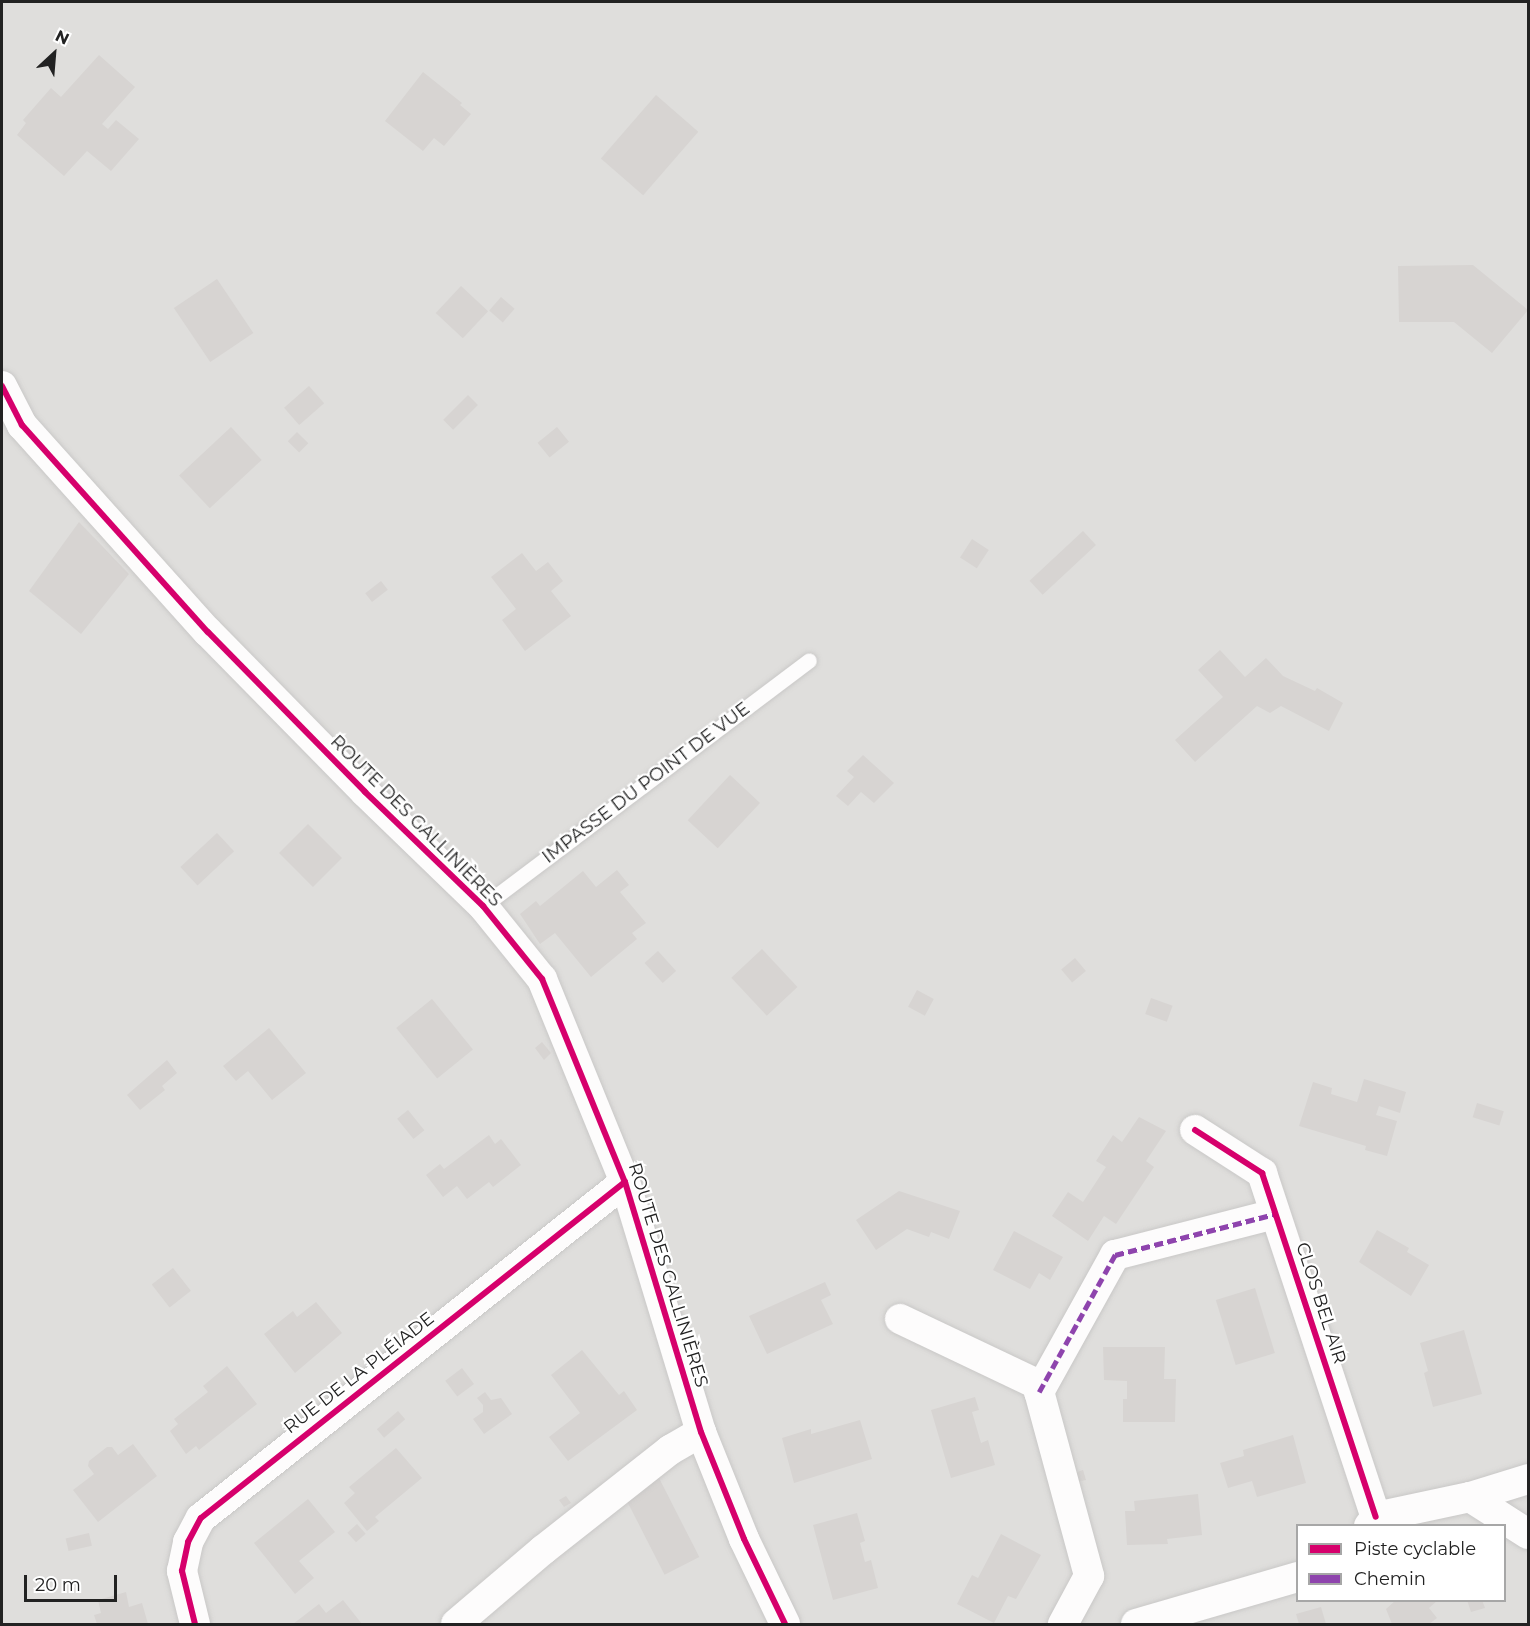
<!DOCTYPE html>
<meta charset="utf-8">
<style>
body{margin:0}
#map{position:relative;width:1530px;height:1626px;overflow:hidden;background:#f0eeeb;font-family:Montserrat,sans-serif}
div>[style]{position:absolute}
.residential>*{inset:0;background:#dfdedc}
.building>*{inset:0;background:#d7d4d2;transform-origin:0 0}
.roads{filter:drop-shadow(0 0 2px #c9c8c7) drop-shadow(0 0 2px #c9c8c7)}
.service>*{height:15px;margin:-7.5px;padding:0 7.5px;transform-origin:7.5px;border-radius:7.5px;background:#fdfcfc}
.minor>*{height:30px;margin:-15px;padding:0 15px;transform-origin:15px;border-radius:15px;background:#fdfcfc}
.quiet>*{height:4.5px;margin-top:-2.25px;transform-origin:0;background:repeating-linear-gradient(90deg,#8e44ad 0 9px,transparent 0 13.5px)}
.cycleway>*{height:6px;margin:-3px;padding:0 3px;transform-origin:3px;border-radius:3px;background:#d6006c}
span{translate:-50% -50%;white-space:nowrap;text-align:center;line-height:1.15;-webkit-text-stroke:4.5px #fff;paint-order:stroke}
.street-label{font-size:18px;color:#222}
.frame{position:absolute;inset:0;border:3px solid #222;pointer-events:none}
.legend{position:absolute;left:1296px;top:1524px;width:210px;height:78px;box-sizing:border-box;background:#fff;border:2px solid #a7a7a7;margin:0;padding:8px 10px;list-style:none;font-size:18px;color:#222}
.legend li{display:flex;align-items:center;gap:12px;height:30px}
.legend b{width:30px;border:2px solid #a7a7a7}
.north{position:absolute;left:24px;top:24px;width:60px;height:60px;-webkit-text-stroke:4px #fff;paint-order:stroke;rotate:26deg;font-size:16px;font-weight:700;line-height:24px;text-align:center;color:#222}
.north::after{content:'';display:block;margin:auto;width:21px;height:27px;background:#222;clip-path:polygon(50% 0,100% 100%,50% 72%,0 100%)}
.scale{position:absolute;left:24px;top:1575px;width:93px;height:27px;box-sizing:border-box;border:3px solid #222;border-top:0;padding-left:8px;font-size:18px;line-height:21px;white-space:nowrap;color:#222;-webkit-text-stroke:4px #fff;paint-order:stroke}
</style>
<div id="map">
<div class="residential">
<div style="clip-path:polygon(evenodd,2px 2px,1528px 2px,1528px 1624px,2px 1624px,2px 2px,1298px 1526px,1504px 1526px,1504px 1600px,1298px 1600px,1298px 1526px)"></div>
</div>
<div class="building">
<div style="clip-path:polygon(99px 55px,135px 87px,102px 124px,108px 129px,116px 120px,139px 139px,111px 171px,87px 151px,64px 176px,17px 135px,26px 123px,23px 120px,51px 88px,61px 97px)"></div>
<div style="clip-path:polygon(423px 72px,462px 103px,460px 105px,471px 114px,444px 146px,434px 138px,423px 151px,385px 121px)"></div>
<div style="left:656px;top:95px;width:56px;height:84px;rotate:41deg"></div>
<div style="clip-path:polygon(1473px 265px,1528px 310px,1492px 353px,1454px 322px,1399px 322px,1398px 266px)"></div>
<div style="left:217px;top:279px;width:65px;height:52px;rotate:56deg"></div>
<div style="left:461px;top:286px;width:37px;height:37px;rotate:43deg"></div>
<div style="left:501px;top:297px;width:18px;height:18px;rotate:41deg"></div>
<div style="left:309px;top:386px;width:23px;height:33px;rotate:49deg"></div>
<div style="left:468px;top:395px;width:14px;height:35px;rotate:45deg"></div>
<div style="left:231px;top:427px;width:45px;height:71px;rotate:47deg"></div>
<div style="left:557px;top:427px;width:19px;height:25px;rotate:51deg"></div>
<div style="left:297px;top:432px;width:16px;height:13px;rotate:45deg"></div>
<div style="clip-path:polygon(79px 522px,129px 574px,81px 634px,29px 591px)"></div>
<div style="left:1083px;top:531px;width:19px;height:73px;rotate:47deg"></div>
<div style="left:972px;top:539px;width:20px;height:22px;rotate:33deg"></div>
<div style="clip-path:polygon(522px 553px,536px 571px,548px 562px,563px 581px,551px 591px,571px 616px,525px 651px,502px 620px,516px 609px,491px 577px)"></div>
<div style="left:381px;top:581px;width:11px;height:20px;rotate:52deg"></div>
<div style="clip-path:polygon(1220px 650px,1245px 677px,1266px 658px,1283px 676px,1315px 691px,1317px 688px,1343px 703px,1329px 731px,1281px 706px,1270px 713px,1257px 706px,1195px 762px,1175px 740px,1223px 697px,1198px 670px)"></div>
<div style="clip-path:polygon(863px 755px,894px 783px,874px 803px,861px 792px,848px 806px,836px 796px,854px 777px,847px 771px)"></div>
<div style="left:730px;top:775px;width:41px;height:62px;rotate:43deg"></div>
<div style="left:308px;top:824px;width:48px;height:41px;rotate:45deg"></div>
<div style="left:217px;top:833px;width:25px;height:50px;rotate:47deg"></div>
<div style="clip-path:polygon(617px 870px,629px 885px,620px 892px,646px 923px,632px 933px,637px 939px,591px 977px,555px 933px,540px 944px,520px 914px,536px 901px,540px 906px,583px 871px,596px 887px)"></div>
<div style="left:762px;top:949px;width:52px;height:42px;rotate:47deg"></div>
<div style="left:658px;top:951px;width:27px;height:18px;rotate:48deg"></div>
<div style="left:1075px;top:958px;width:17px;height:18px;rotate:50deg"></div>
<div style="left:917px;top:990px;width:19px;height:19px;rotate:28deg"></div>
<div style="left:1151px;top:998px;width:23px;height:17px;rotate:20deg"></div>
<div style="left:432px;top:999px;width:65px;height:46px;rotate:51deg"></div>
<div style="clip-path:polygon(269px 1028px,306px 1073px,272px 1100px,248px 1071px,236px 1081px,223px 1066px)"></div>
<div style="clip-path:polygon(542px 1042px,551px 1053px,544px 1060px,535px 1048px)"></div>
<div style="clip-path:polygon(167px 1060px,177px 1073px,162px 1086px,165px 1090px,140px 1110px,127px 1095px)"></div>
<div style="clip-path:polygon(1364px 1079px,1406px 1092px,1400px 1113px,1379px 1106px,1376px 1115px,1397px 1121px,1387px 1156px,1365px 1150px,1366px 1146px,1299px 1126px,1313px 1082px,1332px 1088px,1331px 1094px,1357px 1102px)"></div>
<div style="left:1477px;top:1103px;width:28px;height:15px;rotate:17deg"></div>
<div style="left:408px;top:1110px;width:26px;height:14px;rotate:51deg"></div>
<div style="clip-path:polygon(1139px 1117px,1166px 1131px,1146px 1161px,1154px 1167px,1116px 1224px,1104px 1216px,1088px 1241px,1052px 1216px,1068px 1192px,1083px 1202px,1106px 1167px,1096px 1161px,1113px 1135px,1122px 1142px)"></div>
<div style="clip-path:polygon(489px 1135px,495px 1144px,501px 1139px,521px 1165px,493px 1187px,489px 1182px,467px 1199px,457px 1186px,443px 1197px,426px 1175px,440px 1164px,444px 1169px)"></div>
<div style="clip-path:polygon(899px 1191px,960px 1211px,949px 1239px,931px 1232px,929px 1237px,907px 1229px,876px 1250px,856px 1220px)"></div>
<div style="clip-path:polygon(1377px 1230px,1409px 1248px,1407px 1252px,1429px 1265px,1411px 1296px,1359px 1262px)"></div>
<div style="clip-path:polygon(1014px 1231px,1063px 1257px,1050px 1280px,1039px 1273px,1030px 1289px,993px 1270px)"></div>
<div style="left:173px;top:1268px;width:29px;height:27px;rotate:52deg"></div>
<div style="clip-path:polygon(825px 1282px,831px 1295px,821px 1300px,833px 1324px,767px 1354px,749px 1316px)"></div>
<div style="left:1255px;top:1288px;width:68px;height:41px;rotate:73deg"></div>
<div style="clip-path:polygon(316px 1302px,342px 1333px,295px 1373px,264px 1334px,293px 1311px,297px 1317px)"></div>
<div style="clip-path:polygon(1464px 1330px,1482px 1394px,1433px 1407px,1424px 1373px,1428px 1371px,1420px 1343px)"></div>
<div style="clip-path:polygon(1103px 1347px,1165px 1347px,1164px 1379px,1176px 1379px,1175px 1422px,1123px 1422px,1123px 1399px,1127px 1399px,1127px 1381px,1104px 1380px)"></div>
<div style="clip-path:polygon(582px 1350px,619px 1395px,624px 1391px,637px 1410px,568px 1461px,549px 1437px,580px 1413px,551px 1375px)"></div>
<div style="clip-path:polygon(227px 1366px,257px 1404px,199px 1450px,196px 1446px,186px 1454px,170px 1431px,178px 1424px,174px 1419px,208px 1392px,203px 1386px)"></div>
<div style="left:462px;top:1368px;width:20px;height:21px;rotate:53deg"></div>
<div style="clip-path:polygon(485px 1392px,491px 1400px,501px 1398px,512px 1414px,484px 1434px,473px 1419px,483px 1412px,483px 1405px,477px 1398px)"></div>
<div style="clip-path:polygon(975px 1397px,979px 1410px,972px 1412px,981px 1443px,988px 1440px,995px 1465px,951px 1478px,931px 1410px)"></div>
<div style="left:398px;top:1411px;width:11px;height:28px;rotate:49deg"></div>
<div style="clip-path:polygon(860px 1420px,872px 1459px,794px 1483px,782px 1438px,811px 1429px,811px 1434px)"></div>
<div style="clip-path:polygon(1293px 1435px,1306px 1483px,1257px 1497px,1252px 1481px,1228px 1488px,1220px 1463px,1244px 1456px,1243px 1450px)"></div>
<div style="clip-path:polygon(133px 1444px,157px 1476px,98px 1522px,73px 1490px,94px 1474px,88px 1466px,89px 1461px,107px 1447px,112px 1447px,118px 1455px)"></div>
<div style="clip-path:polygon(396px 1448px,422px 1478px,375px 1517px,379px 1521px,367px 1531px,344px 1503px,355px 1493px,349px 1487px)"></div>
<div style="clip-path:polygon(1083px 1470px,1086px 1480px,1075px 1482px,1072px 1474px)"></div>
<div style="left:658px;top:1476px;width:91px;height:39px;rotate:63deg"></div>
<div style="clip-path:polygon(1198px 1494px,1202px 1535px,1167px 1539px,1168px 1544px,1127px 1545px,1125px 1511px,1135px 1511px,1134px 1501px)"></div>
<div style="clip-path:polygon(566px 1496px,571px 1503px,564px 1507px,559px 1500px)"></div>
<div style="clip-path:polygon(308px 1499px,335px 1532px,299px 1561px,314px 1578px,295px 1594px,254px 1543px)"></div>
<div style="clip-path:polygon(857px 1513px,865px 1541px,860px 1543px,865px 1562px,871px 1560px,878px 1588px,833px 1600px,813px 1525px)"></div>
<div style="left:357px;top:1524px;width:13px;height:13px;rotate:48deg"></div>
<div style="left:89px;top:1533px;width:13px;height:24px;rotate:77deg"></div>
<div style="clip-path:polygon(1001px 1534px,1041px 1555px,1016px 1599px,1008px 1596px,994px 1623px,957px 1604px,972px 1575px,978px 1578px)"></div>
<div style="clip-path:polygon(126px 1592px,129px 1607px,142px 1603px,148px 1624px,97px 1624px,94px 1615px,101px 1613px,98px 1600px)"></div>
<div style="clip-path:polygon(343px 1600px,362px 1624px,293px 1624px,319px 1604px,326px 1613px)"></div>
<div style="clip-path:polygon(1396px 1600px,1438px 1600px,1429px 1608px,1437px 1618px,1429px 1624px,1392px 1624px,1386px 1609px)"></div>
<div style="clip-path:polygon(1467px 1600px,1482px 1600px,1485px 1608px,1471px 1612px)"></div>
<div style="clip-path:polygon(1321px 1607px,1326px 1624px,1299px 1624px,1296px 1614px)"></div>
</div>
<div class="roads">
<div class="service">
<div style="left:483px;top:906px;width:408px;rotate:-37deg"></div>
</div>
<div class="minor">
<div style="left:2px;top:386px;width:44px;rotate:62.9deg"></div>
<div style="left:22px;top:425px;width:278px;rotate:48.1deg"></div>
<div style="left:208px;top:632px;width:224px;rotate:45.5deg"></div>
<div style="left:365px;top:792px;width:164px;rotate:44deg"></div>
<div style="left:483px;top:906px;width:94px;rotate:51.1deg"></div>
<div style="left:542px;top:979px;width:219px;rotate:67.8deg"></div>
<div style="left:625px;top:1182px;width:261px;rotate:73.1deg"></div>
<div style="left:701px;top:1432px;width:115px;rotate:68.1deg"></div>
<div style="left:744px;top:1539px;width:94px;rotate:64.2deg"></div>
<div style="left:1195px;top:1130px;width:80px;rotate:32.7deg"></div>
<div style="left:1262px;top:1173px;width:362px;rotate:71.7deg"></div>
<div style="left:900px;top:1319px;width:152px;rotate:25.4deg"></div>
<div style="left:1037px;top:1384px;width:199px;rotate:74.8deg"></div>
<div style="left:1089px;top:1576px;width:55px;rotate:118.4deg"></div>
<div style="left:1039px;top:1392px;width:157px;rotate:-61deg"></div>
<div style="left:1115px;top:1255px;width:165px;rotate:-14.4deg"></div>
<div style="left:1470px;top:1497px;width:61px;rotate:-17.2deg"></div>
<div style="left:1369px;top:1526px;width:11px;rotate:-52deg"></div>
<div style="left:1376px;top:1517px;width:96px;rotate:-12deg"></div>
<div style="left:1470px;top:1497px;width:69px;rotate:32.5deg"></div>
<div style="left:195px;top:1624px;width:55px;rotate:-103.8deg"></div>
<div style="left:182px;top:1571px;width:30px;rotate:-78deg"></div>
<div style="left:188px;top:1542px;width:27px;rotate:-62deg"></div>
<div style="left:201px;top:1518px;width:541px;rotate:-38.4deg"></div>
<div style="left:456px;top:1624px;width:114px;rotate:-40.4deg"></div>
<div style="left:543px;top:1550px;width:162px;rotate:-38.2deg"></div>
<div style="left:670px;top:1450px;width:36px;rotate:-30deg"></div>
<div style="left:1136px;top:1624px;width:169px;rotate:-16.2deg"></div>
</div>
</div>
<div class="quiet">
<div style="left:1039px;top:1392px;width:157px;rotate:-61deg"></div>
<div style="left:1115px;top:1255px;width:165px;rotate:-14.4deg"></div>
</div>
<div class="cycleway">
<div style="left:2px;top:386px;width:44px;rotate:62.9deg"></div>
<div style="left:22px;top:425px;width:278px;rotate:48.1deg"></div>
<div style="left:208px;top:632px;width:224px;rotate:45.5deg"></div>
<div style="left:365px;top:792px;width:164px;rotate:44deg"></div>
<div style="left:483px;top:906px;width:94px;rotate:51.1deg"></div>
<div style="left:542px;top:979px;width:219px;rotate:67.8deg"></div>
<div style="left:625px;top:1182px;width:261px;rotate:73.1deg"></div>
<div style="left:701px;top:1432px;width:115px;rotate:68.1deg"></div>
<div style="left:744px;top:1539px;width:94px;rotate:64.2deg"></div>
<div style="left:1195px;top:1130px;width:80px;rotate:32.7deg"></div>
<div style="left:1262px;top:1173px;width:362px;rotate:71.7deg"></div>
<div style="left:195px;top:1624px;width:55px;rotate:-103.8deg"></div>
<div style="left:182px;top:1571px;width:30px;rotate:-78deg"></div>
<div style="left:188px;top:1542px;width:27px;rotate:-62deg"></div>
<div style="left:201px;top:1518px;width:541px;rotate:-38.4deg"></div>
</div>
<div class="street-label">
<span style="left:646px;top:783px;rotate:-37deg">IMPASSE DU POINT DE VUE</span>
<span style="left:416px;top:821px;rotate:45deg">ROUTE DES GALLINIÈRES</span>
<span style="left:668px;top:1275px;rotate:73deg">ROUTE DES GALLINIÈRES</span>
<span style="left:1321px;top:1303px;rotate:72deg">CLOS BEL AIR</span>
<span style="left:359px;top:1373px;rotate:-38deg">RUE DE LA PLÉIADE</span>
</div>
<div class="frame"></div>
<ul class="legend">
<li><b style="height:8px;background:#d6006c"></b>Piste cyclable</li>
<li><b style="height:8px;background:#8e44ad"></b>Chemin</li>
</ul>
<div class="north">N</div>
<div class="scale">20 m</div>
</div>
